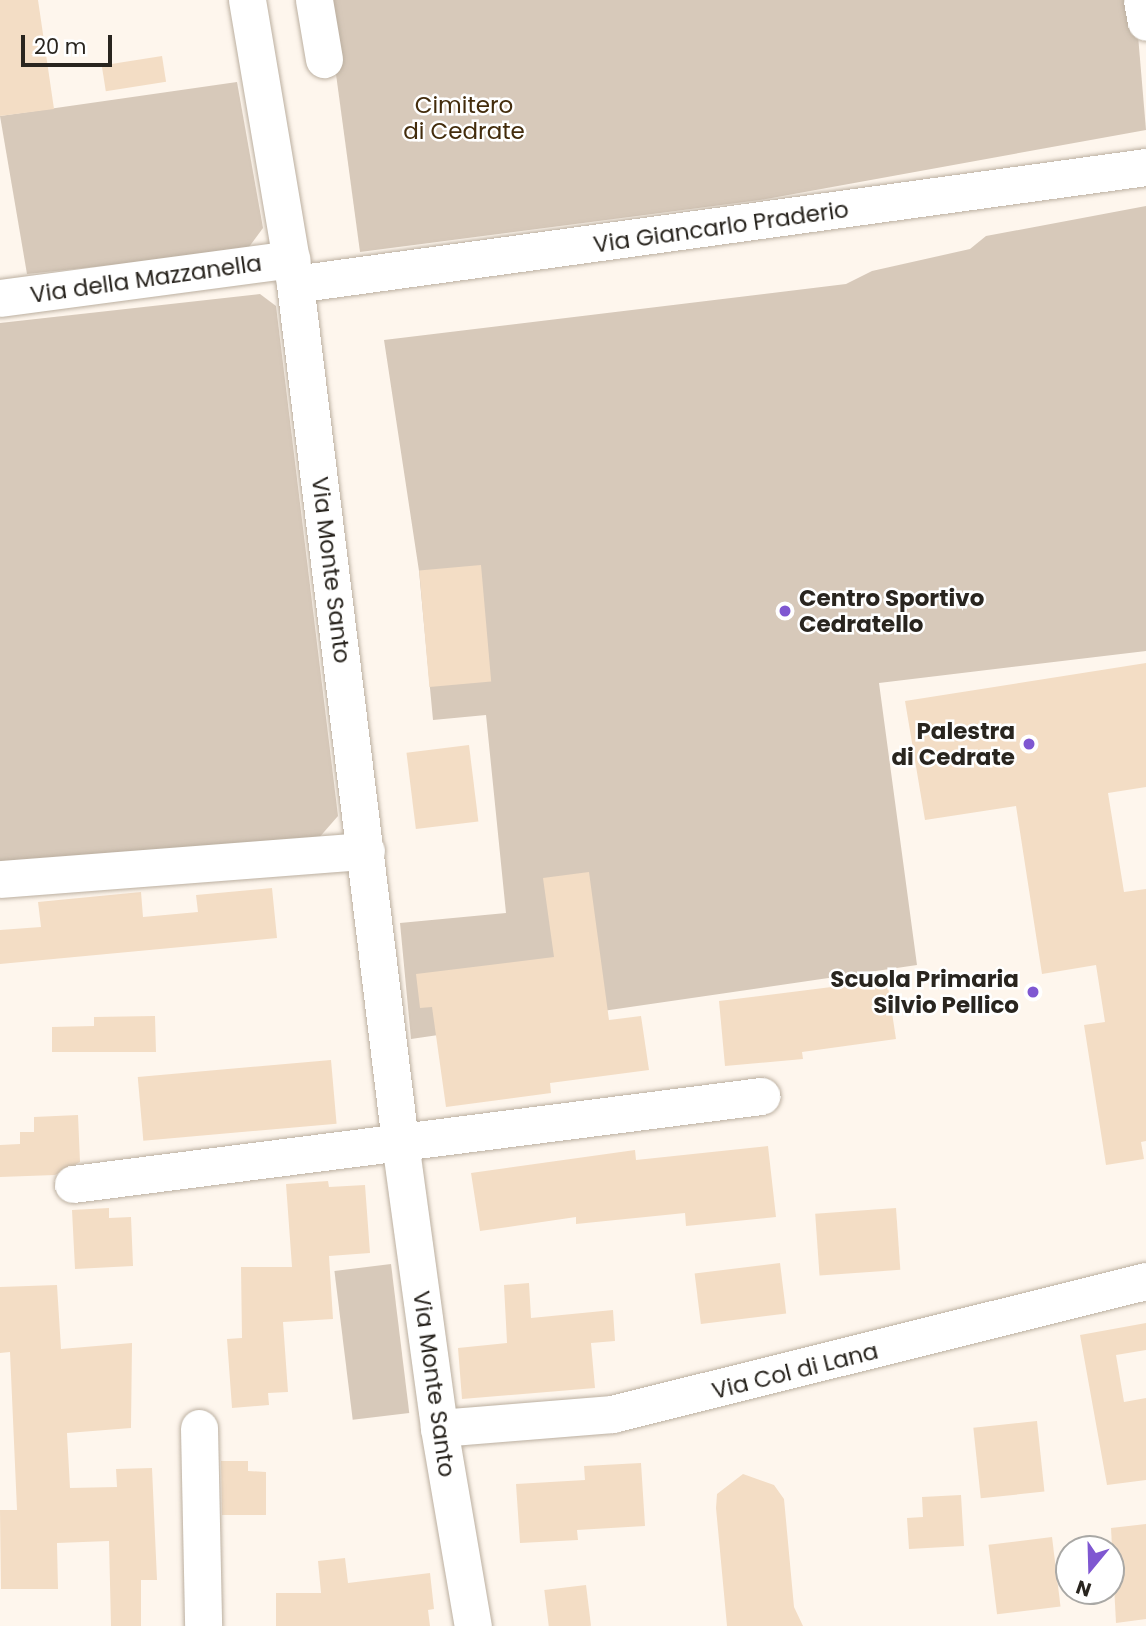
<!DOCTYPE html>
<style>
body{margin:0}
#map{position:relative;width:1146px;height:1626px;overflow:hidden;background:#fef6ed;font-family:Poppins,sans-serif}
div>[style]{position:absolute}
.green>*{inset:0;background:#d7c9ba;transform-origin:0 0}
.building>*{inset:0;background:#f3ddc5;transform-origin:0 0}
.roads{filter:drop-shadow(0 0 2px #bbafa0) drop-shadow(0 0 2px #bbafa0)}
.minor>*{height:37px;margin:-18.5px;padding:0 18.5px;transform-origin:18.5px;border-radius:18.5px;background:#fff}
.dots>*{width:19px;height:19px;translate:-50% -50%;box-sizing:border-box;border:4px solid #fff;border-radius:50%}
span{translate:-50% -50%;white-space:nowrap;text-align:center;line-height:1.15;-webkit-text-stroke:5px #fff;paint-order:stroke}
.park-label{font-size:23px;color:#432c0c}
.street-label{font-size:23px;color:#29251f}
.poi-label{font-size:23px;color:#29251f;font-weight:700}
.left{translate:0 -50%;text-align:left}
.right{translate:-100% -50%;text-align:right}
.north{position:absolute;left:1055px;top:1535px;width:70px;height:70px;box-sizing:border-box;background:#fff;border:2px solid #a9a8a5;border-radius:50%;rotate:199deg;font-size:19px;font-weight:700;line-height:28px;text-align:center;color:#29251f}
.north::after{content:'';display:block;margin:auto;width:24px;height:32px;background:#7f57d1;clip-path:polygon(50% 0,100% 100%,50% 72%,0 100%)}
.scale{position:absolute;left:21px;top:35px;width:91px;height:32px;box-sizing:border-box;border:4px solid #29251f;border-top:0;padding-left:9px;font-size:21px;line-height:24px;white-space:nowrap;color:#29251f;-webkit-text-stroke:5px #fff;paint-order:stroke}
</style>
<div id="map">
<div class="green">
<div style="clip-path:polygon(326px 0,1135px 0,1146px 130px,760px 200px,360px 252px)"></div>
<div style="clip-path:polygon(237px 82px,263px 228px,246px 251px,27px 274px,0 116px)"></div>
<div style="clip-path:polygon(1146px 206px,1146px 651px,879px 683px,917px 965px,411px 1039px,400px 923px,506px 913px,486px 715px,433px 720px,419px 571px,384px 340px,846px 284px,872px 271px,970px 249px,986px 236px)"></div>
<div style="clip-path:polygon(260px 294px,276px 306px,338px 816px,317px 840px,0 865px,0 323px)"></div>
<div style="left:391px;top:1264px;width:150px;height:57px;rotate:83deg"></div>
</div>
<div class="building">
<div style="clip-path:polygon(0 0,38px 0,54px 109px,0 116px)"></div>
<div style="left:162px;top:56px;width:26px;height:61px;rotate:81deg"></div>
<div style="left:481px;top:565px;width:117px;height:62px;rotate:85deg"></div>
<div style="clip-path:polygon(1146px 663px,1146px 787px,1108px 793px,1124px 892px,1146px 889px,1146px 1141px,1141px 1142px,1144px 1159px,1106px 1165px,1084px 1025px,1105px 1022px,1096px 965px,1042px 974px,1016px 806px,925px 820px,905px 701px)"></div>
<div style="left:469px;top:745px;width:77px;height:63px;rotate:83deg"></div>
<div style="clip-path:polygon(589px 872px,609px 1020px,641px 1016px,649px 1070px,550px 1083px,551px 1093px,446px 1107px,432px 1007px,420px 1008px,416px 974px,554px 957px,543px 878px)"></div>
<div style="clip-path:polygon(272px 888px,277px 938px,0 964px,0 930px,41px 927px,38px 902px,141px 892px,143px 917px,198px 912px,196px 895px)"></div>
<div style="clip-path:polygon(887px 980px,896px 1039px,802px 1052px,803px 1059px,725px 1066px,719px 1001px)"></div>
<div style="clip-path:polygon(155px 1016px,156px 1052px,52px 1052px,52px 1027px,94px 1026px,94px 1017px)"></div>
<div style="left:331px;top:1060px;width:64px;height:194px;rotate:85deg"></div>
<div style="clip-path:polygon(78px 1115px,80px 1162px,55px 1175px,0 1177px,0 1145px,20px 1144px,20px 1132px,34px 1132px,34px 1117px)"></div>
<div style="clip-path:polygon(768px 1146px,776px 1217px,686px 1226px,685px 1213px,576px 1224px,576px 1217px,480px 1231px,471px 1173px,635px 1150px,636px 1160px)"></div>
<div style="clip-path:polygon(328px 1181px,329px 1187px,365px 1185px,370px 1253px,329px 1256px,333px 1319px,283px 1322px,288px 1392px,268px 1393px,269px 1405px,232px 1408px,227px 1339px,242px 1338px,241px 1267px,292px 1267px,286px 1184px)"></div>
<div style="clip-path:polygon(109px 1208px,109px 1218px,131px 1217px,133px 1266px,75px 1269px,72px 1210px)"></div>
<div style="left:896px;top:1208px;width:62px;height:81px;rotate:86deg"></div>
<div style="left:780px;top:1263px;width:51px;height:86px;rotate:83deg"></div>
<div style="clip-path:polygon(529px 1283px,531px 1318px,613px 1310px,615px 1341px,591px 1343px,595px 1388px,462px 1399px,458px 1348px,507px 1343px,504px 1285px)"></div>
<div style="clip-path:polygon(57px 1285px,61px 1349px,132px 1343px,131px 1428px,67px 1433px,70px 1488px,117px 1487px,116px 1469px,152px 1468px,157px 1580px,141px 1580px,141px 1626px,111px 1626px,109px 1541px,57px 1543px,58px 1589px,1px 1589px,0 1510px,17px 1510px,10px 1352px,0 1353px,0 1287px)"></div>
<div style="clip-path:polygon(1146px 1323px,1146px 1350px,1116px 1355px,1124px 1402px,1146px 1398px,1146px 1480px,1107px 1485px,1080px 1335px)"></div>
<div style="left:1037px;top:1421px;width:71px;height:64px;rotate:84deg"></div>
<div style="clip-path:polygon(221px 1461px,248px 1461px,248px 1471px,266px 1472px,266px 1515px,222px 1515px)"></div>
<div style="clip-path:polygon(641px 1463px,645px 1526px,577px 1530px,578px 1540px,520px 1543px,516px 1484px,585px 1480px,584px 1466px)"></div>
<div style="clip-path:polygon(743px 1474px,774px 1485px,784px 1499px,794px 1607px,803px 1626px,727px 1626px,716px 1508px,717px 1494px)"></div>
<div style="clip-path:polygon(961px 1495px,964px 1546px,909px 1549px,907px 1518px,923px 1517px,922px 1497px)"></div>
<div style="clip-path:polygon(1146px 1524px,1146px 1619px,1116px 1623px,1111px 1528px)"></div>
<div style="left:1052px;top:1537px;width:70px;height:64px;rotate:83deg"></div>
<div style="clip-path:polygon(345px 1558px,348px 1583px,430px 1573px,434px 1609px,428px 1610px,430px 1626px,276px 1626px,276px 1593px,321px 1593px,318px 1561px)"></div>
<div style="left:586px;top:1585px;width:41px;height:42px;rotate:83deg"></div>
</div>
<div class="roads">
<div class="minor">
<div style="left:247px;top:0;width:288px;rotate:80.4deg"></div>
<div style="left:295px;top:284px;width:864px;rotate:83.02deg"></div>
<div style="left:400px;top:1142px;width:289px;rotate:82.2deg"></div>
<div style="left:439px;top:1428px;width:201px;rotate:80.3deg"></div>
<div style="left:314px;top:0;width:60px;rotate:80.4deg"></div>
<div style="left:1142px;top:0;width:22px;rotate:80deg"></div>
<div style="left:295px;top:284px;width:859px;rotate:-7.83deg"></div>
<div style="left:0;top:298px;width:294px;rotate:-7.6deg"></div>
<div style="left:0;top:879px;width:367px;rotate:-4.4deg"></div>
<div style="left:73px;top:1184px;width:694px;rotate:-7.29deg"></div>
<div style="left:199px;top:1428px;width:198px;rotate:88.8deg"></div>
<div style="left:439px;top:1428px;width:174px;rotate:-4.6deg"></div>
<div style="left:612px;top:1414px;width:550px;rotate:-13.99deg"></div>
</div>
</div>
<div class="dots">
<div style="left:785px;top:611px;background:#7f57d1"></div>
<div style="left:1029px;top:744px;background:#7f57d1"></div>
<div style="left:1033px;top:992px;background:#7f57d1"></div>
</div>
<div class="park-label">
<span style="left:464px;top:118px">Cimitero<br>di Cedrate</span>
</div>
<div class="street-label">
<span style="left:721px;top:227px;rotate:-8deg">Via Giancarlo Praderio</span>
<span style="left:146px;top:279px;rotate:-8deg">Via della Mazzanella</span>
<span style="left:331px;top:570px;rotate:83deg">Via Monte Santo</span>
<span style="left:795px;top:1371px;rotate:-14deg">Via Col di Lana</span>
<span style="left:434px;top:1384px;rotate:82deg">Via Monte Santo</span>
</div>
<div class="poi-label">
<span class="left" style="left:799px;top:611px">Centro Sportivo<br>Cedratello</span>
<span class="right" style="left:1015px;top:744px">Palestra<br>di Cedrate</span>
<span class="right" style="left:1019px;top:992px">Scuola Primaria<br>Silvio Pellico</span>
</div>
<div class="north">N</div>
<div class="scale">20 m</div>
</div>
